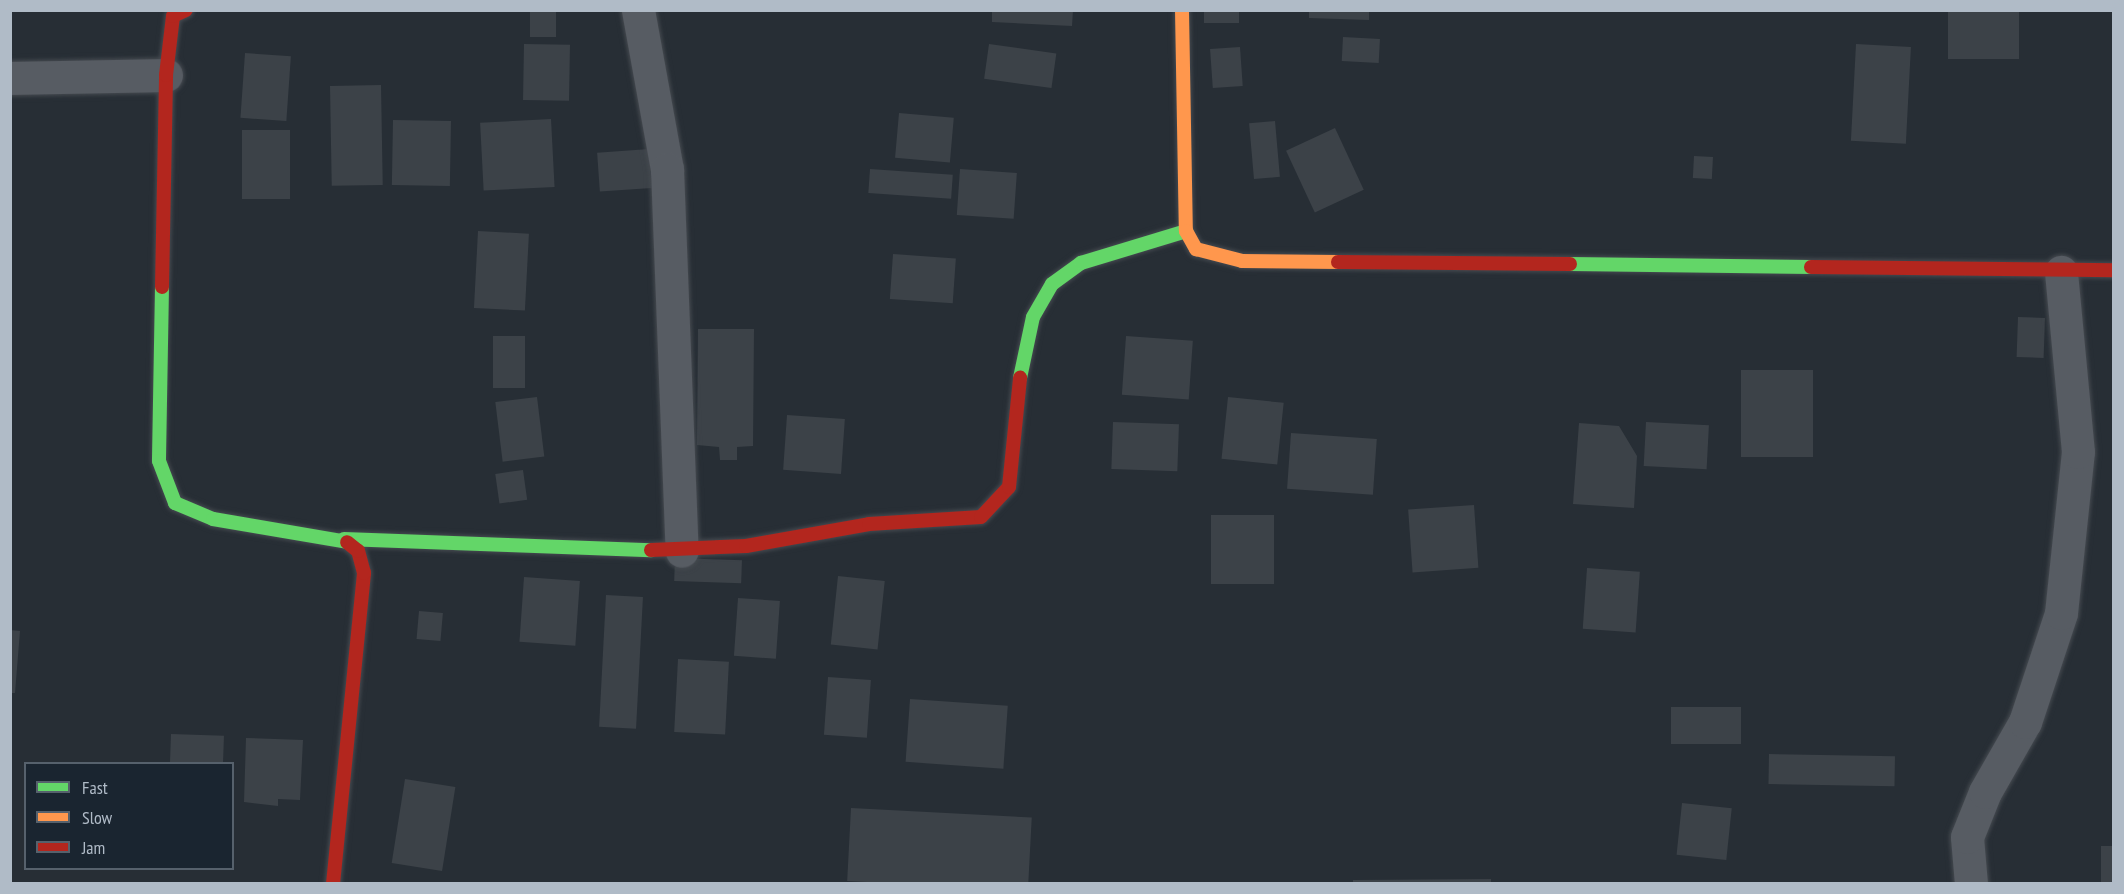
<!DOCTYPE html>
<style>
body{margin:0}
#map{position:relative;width:2124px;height:894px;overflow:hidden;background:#272e35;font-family:"PT Sans Narrow",sans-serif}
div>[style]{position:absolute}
.building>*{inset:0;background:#3c4248;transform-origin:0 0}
.roads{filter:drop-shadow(0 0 2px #454a50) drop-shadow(0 0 2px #454a50)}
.street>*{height:33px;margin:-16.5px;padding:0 16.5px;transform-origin:16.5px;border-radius:16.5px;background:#575c63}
.fast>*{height:14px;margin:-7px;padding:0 7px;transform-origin:7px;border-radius:7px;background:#63d668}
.slow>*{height:14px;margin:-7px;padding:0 7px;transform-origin:7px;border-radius:7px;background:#ff974d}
.jam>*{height:14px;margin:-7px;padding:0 7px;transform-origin:7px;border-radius:7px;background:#b3261e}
span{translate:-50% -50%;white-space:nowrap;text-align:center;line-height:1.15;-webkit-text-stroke:6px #1a2530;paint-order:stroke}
.frame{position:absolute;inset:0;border:12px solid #b0bbc7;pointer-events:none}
.legend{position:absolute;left:24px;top:762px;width:210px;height:108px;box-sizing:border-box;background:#1a2530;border:2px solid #56616c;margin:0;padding:8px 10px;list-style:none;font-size:18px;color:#b0bbc7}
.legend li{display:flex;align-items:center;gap:12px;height:30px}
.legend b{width:30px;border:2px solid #56616c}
</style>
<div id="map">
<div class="building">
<div style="left:530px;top:10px;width:26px;height:27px"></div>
<div style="clip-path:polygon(992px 10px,1073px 10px,1072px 26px,992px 22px)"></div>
<div style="left:1204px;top:10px;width:35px;height:13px"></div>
<div style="clip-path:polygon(1309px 10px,1369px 10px,1369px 20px,1309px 18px)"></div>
<div style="left:1948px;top:10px;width:71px;height:49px"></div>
<div style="left:1343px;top:37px;width:37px;height:24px;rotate:3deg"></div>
<div style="left:524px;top:44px;width:46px;height:56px;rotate:1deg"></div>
<div style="left:989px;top:44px;width:68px;height:35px;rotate:8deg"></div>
<div style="left:1856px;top:44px;width:55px;height:97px;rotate:3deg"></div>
<div style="left:1240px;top:47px;width:39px;height:30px;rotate:86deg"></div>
<div style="left:245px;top:53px;width:46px;height:65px;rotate:4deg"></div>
<div style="left:381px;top:85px;width:100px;height:51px;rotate:89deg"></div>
<div style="left:899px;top:113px;width:55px;height:45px;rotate:5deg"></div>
<div style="left:551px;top:119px;width:68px;height:71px;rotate:87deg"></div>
<div style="left:393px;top:120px;width:58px;height:65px;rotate:1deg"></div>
<div style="left:1275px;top:121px;width:56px;height:26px;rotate:85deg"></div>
<div style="left:1335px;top:128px;width:68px;height:54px;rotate:65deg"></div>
<div style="left:242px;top:130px;width:48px;height:69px"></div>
<div style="left:649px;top:149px;width:39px;height:52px;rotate:86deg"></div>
<div style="left:1694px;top:156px;width:19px;height:22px;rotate:3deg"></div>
<div style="left:870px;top:169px;width:83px;height:24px;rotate:4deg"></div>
<div style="left:960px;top:169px;width:57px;height:46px;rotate:4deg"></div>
<div style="left:478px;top:231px;width:51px;height:77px;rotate:3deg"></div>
<div style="left:893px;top:254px;width:63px;height:45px;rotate:4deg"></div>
<div style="left:2018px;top:317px;width:27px;height:40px;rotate:2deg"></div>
<div style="clip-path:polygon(698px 329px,754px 329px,753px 446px,737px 447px,737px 460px,720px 460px,719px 447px,697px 445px)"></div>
<div style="left:493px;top:336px;width:32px;height:52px"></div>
<div style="left:1126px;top:336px;width:67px;height:59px;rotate:4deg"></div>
<div style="left:1741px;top:370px;width:72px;height:87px"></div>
<div style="left:537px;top:397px;width:60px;height:42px;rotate:83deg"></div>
<div style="left:1228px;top:397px;width:56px;height:62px;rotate:6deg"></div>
<div style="left:787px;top:415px;width:58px;height:55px;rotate:4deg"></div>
<div style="left:1113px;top:422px;width:66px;height:47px;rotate:2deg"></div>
<div style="left:1646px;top:422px;width:63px;height:44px;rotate:3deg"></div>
<div style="clip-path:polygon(1579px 423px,1619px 426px,1637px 456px,1634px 508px,1573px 504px)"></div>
<div style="left:1291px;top:433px;width:86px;height:56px;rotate:4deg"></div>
<div style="left:523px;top:470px;width:30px;height:28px;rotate:82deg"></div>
<div style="left:1474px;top:505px;width:63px;height:66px;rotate:86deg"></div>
<div style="left:1211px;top:515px;width:63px;height:69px"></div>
<div style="left:675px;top:558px;width:67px;height:23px;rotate:2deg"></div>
<div style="left:1587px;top:568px;width:53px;height:61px;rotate:4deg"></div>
<div style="left:838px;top:576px;width:47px;height:69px;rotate:6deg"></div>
<div style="left:524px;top:577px;width:56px;height:65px;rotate:4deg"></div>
<div style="left:606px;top:595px;width:37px;height:132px;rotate:3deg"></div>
<div style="left:738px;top:598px;width:42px;height:58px;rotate:4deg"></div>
<div style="left:419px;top:611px;width:24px;height:28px;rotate:5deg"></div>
<div style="clip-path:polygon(10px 630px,20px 631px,15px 693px,10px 693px)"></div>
<div style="left:678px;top:659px;width:51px;height:73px;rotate:3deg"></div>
<div style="left:828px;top:677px;width:43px;height:58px;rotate:4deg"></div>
<div style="left:910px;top:699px;width:98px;height:63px;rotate:4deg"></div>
<div style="left:1741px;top:707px;width:37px;height:70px;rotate:90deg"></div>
<div style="left:171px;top:734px;width:53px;height:30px;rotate:2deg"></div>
<div style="clip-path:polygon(246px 738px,303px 740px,300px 800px,278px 799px,278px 806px,244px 802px)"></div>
<div style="left:1769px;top:754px;width:126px;height:30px;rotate:1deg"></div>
<div style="left:405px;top:779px;width:51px;height:85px;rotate:9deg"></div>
<div style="left:1682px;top:803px;width:50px;height:52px;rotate:6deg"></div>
<div style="left:851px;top:808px;width:181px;height:73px;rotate:3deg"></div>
<div style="left:2101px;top:846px;width:13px;height:38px"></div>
<div style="clip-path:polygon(1491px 879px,1491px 884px,1353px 884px,1353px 880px)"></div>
</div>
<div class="roads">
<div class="street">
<div style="left:638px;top:10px;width:162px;rotate:79.7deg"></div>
<div style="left:667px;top:169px;width:382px;rotate:87.8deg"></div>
<div style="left:10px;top:78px;width:156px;rotate:-1.1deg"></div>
<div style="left:1971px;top:884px;width:47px;rotate:-94.9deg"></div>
<div style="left:1967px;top:837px;width:48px;rotate:-68.2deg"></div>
<div style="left:1985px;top:792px;width:81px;rotate:-60.3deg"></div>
<div style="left:2025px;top:722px;width:115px;rotate:-71.7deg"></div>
<div style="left:2061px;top:613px;width:162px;rotate:-84deg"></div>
<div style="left:2078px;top:452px;width:181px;rotate:-95.4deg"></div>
</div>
<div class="fast">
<div style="left:1570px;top:264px;width:241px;rotate:0.7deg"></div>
<div style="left:162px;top:287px;width:174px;rotate:91deg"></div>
<div style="left:159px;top:461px;width:45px;rotate:69.1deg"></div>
<div style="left:175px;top:503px;width:41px;rotate:22.8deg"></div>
<div style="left:213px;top:519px;width:136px;rotate:9.7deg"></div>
<div style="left:1020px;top:378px;width:62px;rotate:-78deg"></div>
<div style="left:1033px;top:317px;width:38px;rotate:-60deg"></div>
<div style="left:1052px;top:284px;width:36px;rotate:-36deg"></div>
<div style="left:1081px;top:263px;width:110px;rotate:-16.9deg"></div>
<div style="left:344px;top:539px;width:307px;rotate:2.1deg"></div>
</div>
<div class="slow">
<div style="left:1182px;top:10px;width:221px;rotate:89deg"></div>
<div style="left:1186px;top:231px;width:21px;rotate:61deg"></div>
<div style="left:1196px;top:249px;width:48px;rotate:14.6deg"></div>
<div style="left:1242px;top:261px;width:96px;rotate:0.6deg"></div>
</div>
<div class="jam">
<div style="left:1338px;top:262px;width:232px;rotate:0.5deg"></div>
<div style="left:1811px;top:267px;width:303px;rotate:0.6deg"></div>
<div style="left:162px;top:287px;width:212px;rotate:-88.9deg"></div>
<div style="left:166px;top:75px;width:59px;rotate:-83.2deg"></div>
<div style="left:173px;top:16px;width:14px;rotate:-25deg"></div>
<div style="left:651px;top:550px;width:95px;rotate:-2.4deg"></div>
<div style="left:746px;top:546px;width:125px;rotate:-10.1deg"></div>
<div style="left:869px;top:524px;width:112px;rotate:-3.6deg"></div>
<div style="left:981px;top:517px;width:41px;rotate:-47deg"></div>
<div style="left:1009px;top:487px;width:110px;rotate:-84.2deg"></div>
<div style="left:333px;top:884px;width:313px;rotate:-84.3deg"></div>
<div style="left:364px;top:573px;width:23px;rotate:-105deg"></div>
<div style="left:358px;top:551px;width:14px;rotate:-141deg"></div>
</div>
</div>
<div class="frame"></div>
<ul class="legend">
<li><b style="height:8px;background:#63d668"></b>Fast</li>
<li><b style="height:8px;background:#ff974d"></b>Slow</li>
<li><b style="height:8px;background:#b3261e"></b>Jam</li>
</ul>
</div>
